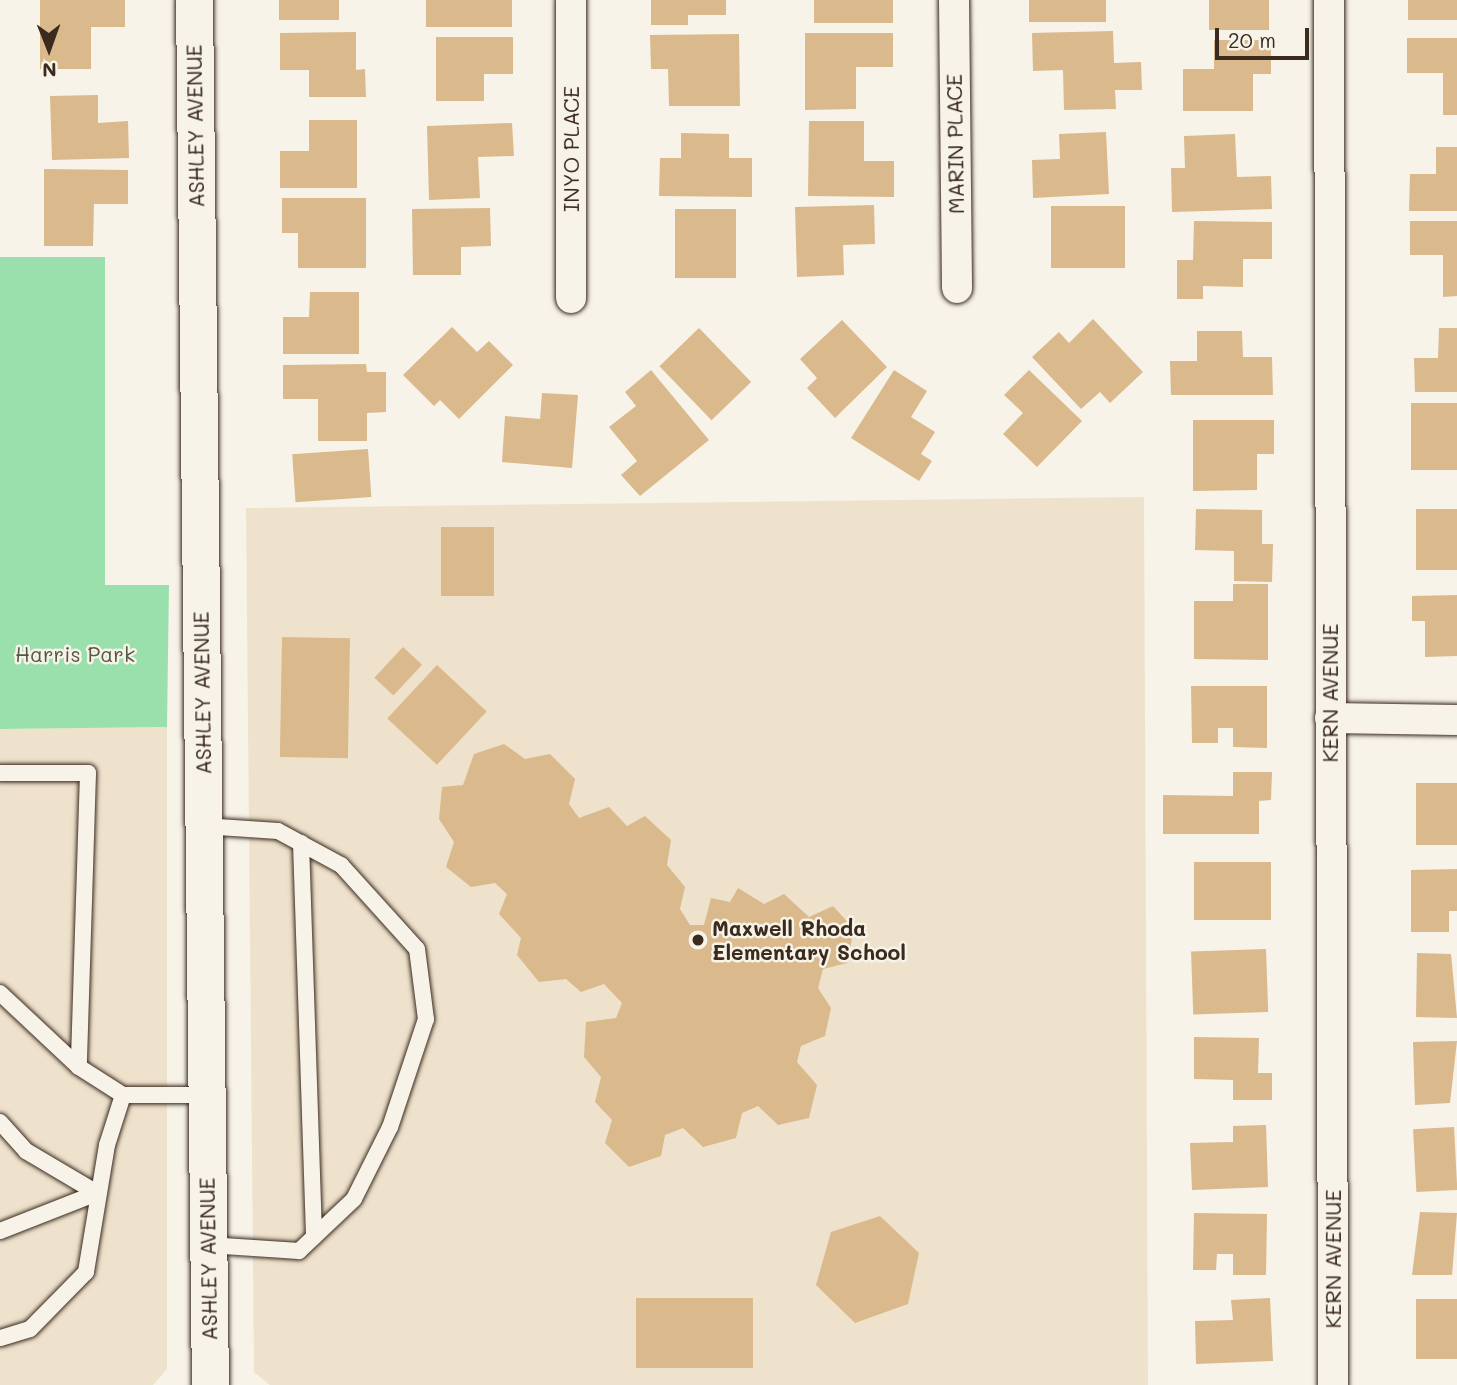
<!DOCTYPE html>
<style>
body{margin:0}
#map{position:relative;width:1457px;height:1385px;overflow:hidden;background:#f7f3e8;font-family:Mali,sans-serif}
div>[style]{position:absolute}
.built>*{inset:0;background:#eee2cc}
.green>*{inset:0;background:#9ae0ad}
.building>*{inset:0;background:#dab98c;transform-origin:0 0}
.roads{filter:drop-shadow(0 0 2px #3b2a1e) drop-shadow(0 0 2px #3b2a1e)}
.service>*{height:16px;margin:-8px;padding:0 8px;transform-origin:8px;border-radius:8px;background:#f7f3e8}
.minor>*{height:30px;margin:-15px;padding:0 15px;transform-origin:15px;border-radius:15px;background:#f7f3e8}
.tertiary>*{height:37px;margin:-18.5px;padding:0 18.5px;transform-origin:18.5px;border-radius:18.5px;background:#f7f3e8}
.dots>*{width:19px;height:19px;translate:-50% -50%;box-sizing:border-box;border:4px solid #f7f3e8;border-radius:50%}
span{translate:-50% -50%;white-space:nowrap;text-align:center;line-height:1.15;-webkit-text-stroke:5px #f7f3e8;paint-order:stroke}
.street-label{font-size:21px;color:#3b2a1e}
.park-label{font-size:21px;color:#535842}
.poi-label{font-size:21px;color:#3b2a1e;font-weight:700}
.left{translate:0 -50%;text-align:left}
.north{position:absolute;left:14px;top:14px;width:70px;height:70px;-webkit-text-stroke:5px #f7f3e8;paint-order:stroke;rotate:179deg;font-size:19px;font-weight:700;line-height:28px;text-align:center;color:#3b2a1e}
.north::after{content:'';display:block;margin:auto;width:24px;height:32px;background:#3b2a1e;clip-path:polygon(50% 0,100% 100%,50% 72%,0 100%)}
.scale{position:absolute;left:1215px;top:28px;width:94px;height:32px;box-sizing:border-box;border:4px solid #3b2a1e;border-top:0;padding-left:9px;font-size:21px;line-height:24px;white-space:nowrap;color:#3b2a1e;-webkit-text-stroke:5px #f7f3e8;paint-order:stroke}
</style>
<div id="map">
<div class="built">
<div style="clip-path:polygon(1144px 497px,1148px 1385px,270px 1385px,254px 1372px,246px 508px)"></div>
<div style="clip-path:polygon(167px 727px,167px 1369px,153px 1385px,0 1385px,0 729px)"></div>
</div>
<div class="green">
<div style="clip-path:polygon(0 257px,105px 257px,105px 585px,169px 585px,167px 727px,0 729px)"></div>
</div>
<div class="building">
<div style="clip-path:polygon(40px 0,125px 0,125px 27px,91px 27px,91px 69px,40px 69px)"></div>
<div style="left:279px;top:0;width:60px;height:20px"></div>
<div style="left:426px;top:0;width:86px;height:27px"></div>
<div style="clip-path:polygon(651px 0,726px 0,726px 15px,688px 15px,688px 25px,651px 25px)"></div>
<div style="left:814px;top:0;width:79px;height:23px"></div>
<div style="left:1029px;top:0;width:77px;height:22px"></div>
<div style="left:1209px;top:0;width:60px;height:30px"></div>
<div style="left:1408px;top:0;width:49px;height:20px"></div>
<div style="clip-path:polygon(1113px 31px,1114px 63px,1141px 62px,1142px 90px,1115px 90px,1116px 109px,1064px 110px,1063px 70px,1033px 71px,1032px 33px)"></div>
<div style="clip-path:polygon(356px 32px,356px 70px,365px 69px,366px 97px,309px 97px,309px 70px,280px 70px,280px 33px)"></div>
<div style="clip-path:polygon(805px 33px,893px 33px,893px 67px,856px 67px,856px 109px,805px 110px)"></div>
<div style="clip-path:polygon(739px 34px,740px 106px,669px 106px,668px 69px,651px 69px,650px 35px)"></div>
<div style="clip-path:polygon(436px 37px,513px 37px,513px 74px,484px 74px,484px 101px,436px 101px)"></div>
<div style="clip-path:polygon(1407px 38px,1457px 38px,1457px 115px,1443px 115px,1443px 73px,1407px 73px)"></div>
<div style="clip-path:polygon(1214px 40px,1271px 40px,1271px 74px,1253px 74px,1253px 111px,1183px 111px,1183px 69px,1214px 69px)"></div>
<div style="clip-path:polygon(98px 95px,98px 123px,128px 121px,129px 158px,52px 160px,50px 96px)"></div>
<div style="clip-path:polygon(309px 120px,357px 120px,357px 188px,280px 188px,280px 151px,309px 151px)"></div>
<div style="clip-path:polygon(809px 121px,864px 121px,864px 161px,894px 161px,894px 197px,808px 196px)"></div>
<div style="clip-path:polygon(512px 123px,514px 156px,478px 157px,480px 198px,429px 200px,427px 126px)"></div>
<div style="clip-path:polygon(1106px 132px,1109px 194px,1033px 198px,1032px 160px,1060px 159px,1059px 134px)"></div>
<div style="clip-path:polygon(681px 133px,729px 134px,729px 158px,752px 158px,752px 197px,659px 196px,660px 158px,681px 158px)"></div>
<div style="clip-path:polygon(1235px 134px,1237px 177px,1271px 176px,1272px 209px,1172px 212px,1171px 168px,1185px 168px,1184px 136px)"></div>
<div style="clip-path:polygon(1436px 147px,1457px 147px,1457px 211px,1409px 211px,1410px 174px,1436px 174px)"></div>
<div style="clip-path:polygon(44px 169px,128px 170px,128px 204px,94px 204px,93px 246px,44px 246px)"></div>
<div style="clip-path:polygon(282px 198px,366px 198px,366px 268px,298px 268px,298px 233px,282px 233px)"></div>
<div style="clip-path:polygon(874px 205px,875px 244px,843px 245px,844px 275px,797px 277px,795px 207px)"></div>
<div style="left:1051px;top:206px;width:74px;height:62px"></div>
<div style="clip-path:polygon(490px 208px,491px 246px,461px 247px,461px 275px,413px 275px,412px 209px)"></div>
<div style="left:675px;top:209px;width:61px;height:69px"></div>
<div style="clip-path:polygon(1194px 221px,1272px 222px,1272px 259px,1243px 259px,1243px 287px,1203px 286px,1203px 299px,1177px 299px,1177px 260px,1193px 260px)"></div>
<div style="clip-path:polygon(1410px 221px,1457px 221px,1457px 296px,1443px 297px,1443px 255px,1410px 255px)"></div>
<div style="clip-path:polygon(310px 292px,359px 292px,359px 354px,283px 354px,283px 317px,309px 317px)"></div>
<div style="clip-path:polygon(1093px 319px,1143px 372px,1110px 403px,1100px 392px,1081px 409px,1032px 357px,1059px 332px,1069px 343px)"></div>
<div style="clip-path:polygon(842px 320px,887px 367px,835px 418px,807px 388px,817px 378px,800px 359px)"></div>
<div style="clip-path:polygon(452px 327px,477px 352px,489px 341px,513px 365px,459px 419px,440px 400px,434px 406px,403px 375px)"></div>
<div style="left:699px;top:328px;width:75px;height:55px;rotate:46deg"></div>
<div style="clip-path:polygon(1439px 328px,1457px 328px,1457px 392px,1415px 392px,1414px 358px,1438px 358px)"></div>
<div style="clip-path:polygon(1197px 331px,1242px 331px,1243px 357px,1272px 357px,1273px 395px,1171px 395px,1170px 361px,1197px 361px)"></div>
<div style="clip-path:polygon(366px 364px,367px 372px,386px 372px,386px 412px,367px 413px,367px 441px,318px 441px,318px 399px,283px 399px,283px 365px)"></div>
<div style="clip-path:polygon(651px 370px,709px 440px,640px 496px,621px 475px,637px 461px,609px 427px,636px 406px,625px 392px)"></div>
<div style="clip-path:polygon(894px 370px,927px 391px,911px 417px,935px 432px,921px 454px,932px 461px,919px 481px,851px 438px)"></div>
<div style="clip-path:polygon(1029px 370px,1082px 421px,1037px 467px,1003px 434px,1023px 413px,1004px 395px)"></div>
<div style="clip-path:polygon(542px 393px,578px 395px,572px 468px,502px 462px,505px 416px,540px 419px)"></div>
<div style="left:1411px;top:403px;width:46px;height:67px"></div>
<div style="clip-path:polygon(1193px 420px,1274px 420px,1274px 454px,1257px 454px,1257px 490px,1193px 491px)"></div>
<div style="left:368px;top:449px;width:48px;height:76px;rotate:86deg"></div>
<div style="clip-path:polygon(1196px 509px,1262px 510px,1262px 544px,1273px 544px,1272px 582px,1234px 581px,1234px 551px,1195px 550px)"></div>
<div style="left:1416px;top:509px;width:41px;height:61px"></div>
<div style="left:441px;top:527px;width:53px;height:69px"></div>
<div style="clip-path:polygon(1233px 584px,1268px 584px,1268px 660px,1194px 659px,1194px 601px,1233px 601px)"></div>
<div style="clip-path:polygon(1457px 595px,1457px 656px,1425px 657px,1425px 621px,1412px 621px,1412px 596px)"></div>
<div style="left:282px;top:637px;width:68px;height:120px;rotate:1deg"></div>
<div style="left:403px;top:647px;width:26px;height:42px;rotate:43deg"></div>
<div style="left:437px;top:665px;width:68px;height:73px;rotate:43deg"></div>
<div style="clip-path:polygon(1191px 686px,1267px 686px,1267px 748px,1233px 747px,1233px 728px,1218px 728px,1218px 743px,1192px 743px)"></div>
<div style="clip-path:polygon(504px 744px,525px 759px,550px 754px,575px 779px,569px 804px,579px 818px,609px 807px,627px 826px,645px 816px,671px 840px,667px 865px,685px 887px,680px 909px,690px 925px,704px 925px,711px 898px,730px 902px,738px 888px,764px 904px,784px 894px,809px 917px,833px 906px,854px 929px,847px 963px,823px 969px,818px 988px,831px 1008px,825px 1036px,801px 1046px,797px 1062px,817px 1085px,809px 1118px,778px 1125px,758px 1106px,742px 1113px,736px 1138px,703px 1147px,683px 1128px,665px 1135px,661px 1156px,629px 1167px,605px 1143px,612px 1120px,595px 1102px,601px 1077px,584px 1057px,586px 1022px,616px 1018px,622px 1003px,604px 984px,581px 992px,566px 979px,539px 982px,517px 955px,521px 938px,499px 914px,507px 894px,495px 883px,471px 887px,446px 867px,454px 842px,439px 819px,442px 787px,463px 785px,474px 754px)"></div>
<div style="clip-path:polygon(1233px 772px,1272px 772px,1271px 800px,1259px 801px,1259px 834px,1163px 834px,1163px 795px,1233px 796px)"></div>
<div style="left:1416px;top:783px;width:41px;height:62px"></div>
<div style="left:1194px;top:862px;width:77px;height:58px"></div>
<div style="clip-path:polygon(1457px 869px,1457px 911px,1449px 911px,1449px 932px,1411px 932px,1411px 870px)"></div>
<div style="left:1266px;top:949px;width:63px;height:75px;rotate:88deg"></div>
<div style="clip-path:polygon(1417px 953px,1451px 954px,1457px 1018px,1416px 1017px)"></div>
<div style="clip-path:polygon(1194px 1037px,1259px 1038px,1258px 1073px,1272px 1073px,1272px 1100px,1233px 1100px,1233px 1080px,1194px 1079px)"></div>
<div style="clip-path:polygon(1457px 1041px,1450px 1103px,1415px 1105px,1413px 1042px)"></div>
<div style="clip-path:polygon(1266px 1125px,1268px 1187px,1192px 1190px,1190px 1143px,1233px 1142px,1233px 1126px)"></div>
<div style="left:1454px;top:1127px;width:63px;height:41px;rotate:87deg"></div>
<div style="clip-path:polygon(1420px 1212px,1457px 1213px,1452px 1275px,1412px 1275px)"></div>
<div style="clip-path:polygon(1194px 1213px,1267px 1214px,1266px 1275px,1233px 1275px,1233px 1254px,1217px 1254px,1216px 1270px,1193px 1270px)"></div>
<div style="clip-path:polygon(880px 1216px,919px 1253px,908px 1304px,855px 1323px,816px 1285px,831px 1232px)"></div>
<div style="left:753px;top:1298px;width:70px;height:117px;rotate:90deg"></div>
<div style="clip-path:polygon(1270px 1298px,1273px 1361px,1196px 1364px,1195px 1321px,1233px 1320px,1231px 1300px)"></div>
<div style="left:1416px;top:1299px;width:41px;height:60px"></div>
</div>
<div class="roads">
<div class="service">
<div style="left:0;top:773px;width:88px"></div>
<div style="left:88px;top:773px;width:294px;rotate:91.8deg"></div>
<div style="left:79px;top:1067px;width:52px;rotate:32.5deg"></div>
<div style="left:123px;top:1095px;width:52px;rotate:107.7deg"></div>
<div style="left:107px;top:1145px;width:129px;rotate:99.4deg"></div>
<div style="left:86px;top:1272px;width:80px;rotate:134.5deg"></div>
<div style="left:30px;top:1329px;width:31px;rotate:163deg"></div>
<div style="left:203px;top:826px;width:75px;rotate:3.8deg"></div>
<div style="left:278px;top:831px;width:72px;rotate:28.4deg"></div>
<div style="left:341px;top:865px;width:113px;rotate:47.9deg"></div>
<div style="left:417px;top:949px;width:71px;rotate:82.7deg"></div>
<div style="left:426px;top:1019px;width:114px;rotate:108.4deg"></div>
<div style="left:390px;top:1127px;width:80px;rotate:116.6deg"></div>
<div style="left:354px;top:1199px;width:76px;rotate:136.6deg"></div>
<div style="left:299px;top:1251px;width:91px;rotate:-176.2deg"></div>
<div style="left:301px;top:843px;width:393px;rotate:88.1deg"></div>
<div style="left:0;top:993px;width:108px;rotate:43.1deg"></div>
<div style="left:123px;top:1095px;width:83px"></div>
<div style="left:0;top:1122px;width:39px;rotate:48deg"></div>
<div style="left:26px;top:1151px;width:82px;rotate:30.6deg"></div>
<div style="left:97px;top:1193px;width:104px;rotate:158.6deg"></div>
</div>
<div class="minor">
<div style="left:571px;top:0;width:298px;rotate:90deg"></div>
<div style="left:954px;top:0;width:288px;rotate:89.4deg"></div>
<div style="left:1329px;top:0;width:1385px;rotate:89.83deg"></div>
<div style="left:1330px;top:718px;width:127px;rotate:0.9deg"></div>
</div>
<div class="tertiary">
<div style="left:194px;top:0;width:1385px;rotate:89.34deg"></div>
</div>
</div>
<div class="dots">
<div style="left:698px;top:940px;background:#3b2a1e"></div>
</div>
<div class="street-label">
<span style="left:195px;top:126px;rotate:-91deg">ASHLEY AVENUE</span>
<span style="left:955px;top:144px;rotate:-91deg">MARIN PLACE</span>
<span style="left:571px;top:149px;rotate:-90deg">INYO PLACE</span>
<span style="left:202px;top:693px;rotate:-91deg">ASHLEY AVENUE</span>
<span style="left:1330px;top:693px;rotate:-90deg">KERN AVENUE</span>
<span style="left:208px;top:1259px;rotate:-91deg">ASHLEY AVENUE</span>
<span style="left:1333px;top:1259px;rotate:-90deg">KERN AVENUE</span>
</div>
<div class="park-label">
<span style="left:75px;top:654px">Harris Park</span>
</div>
<div class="poi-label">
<span class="left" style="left:712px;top:940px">Maxwell Rhoda<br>Elementary School</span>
</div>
<div class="north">N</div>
<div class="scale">20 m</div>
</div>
